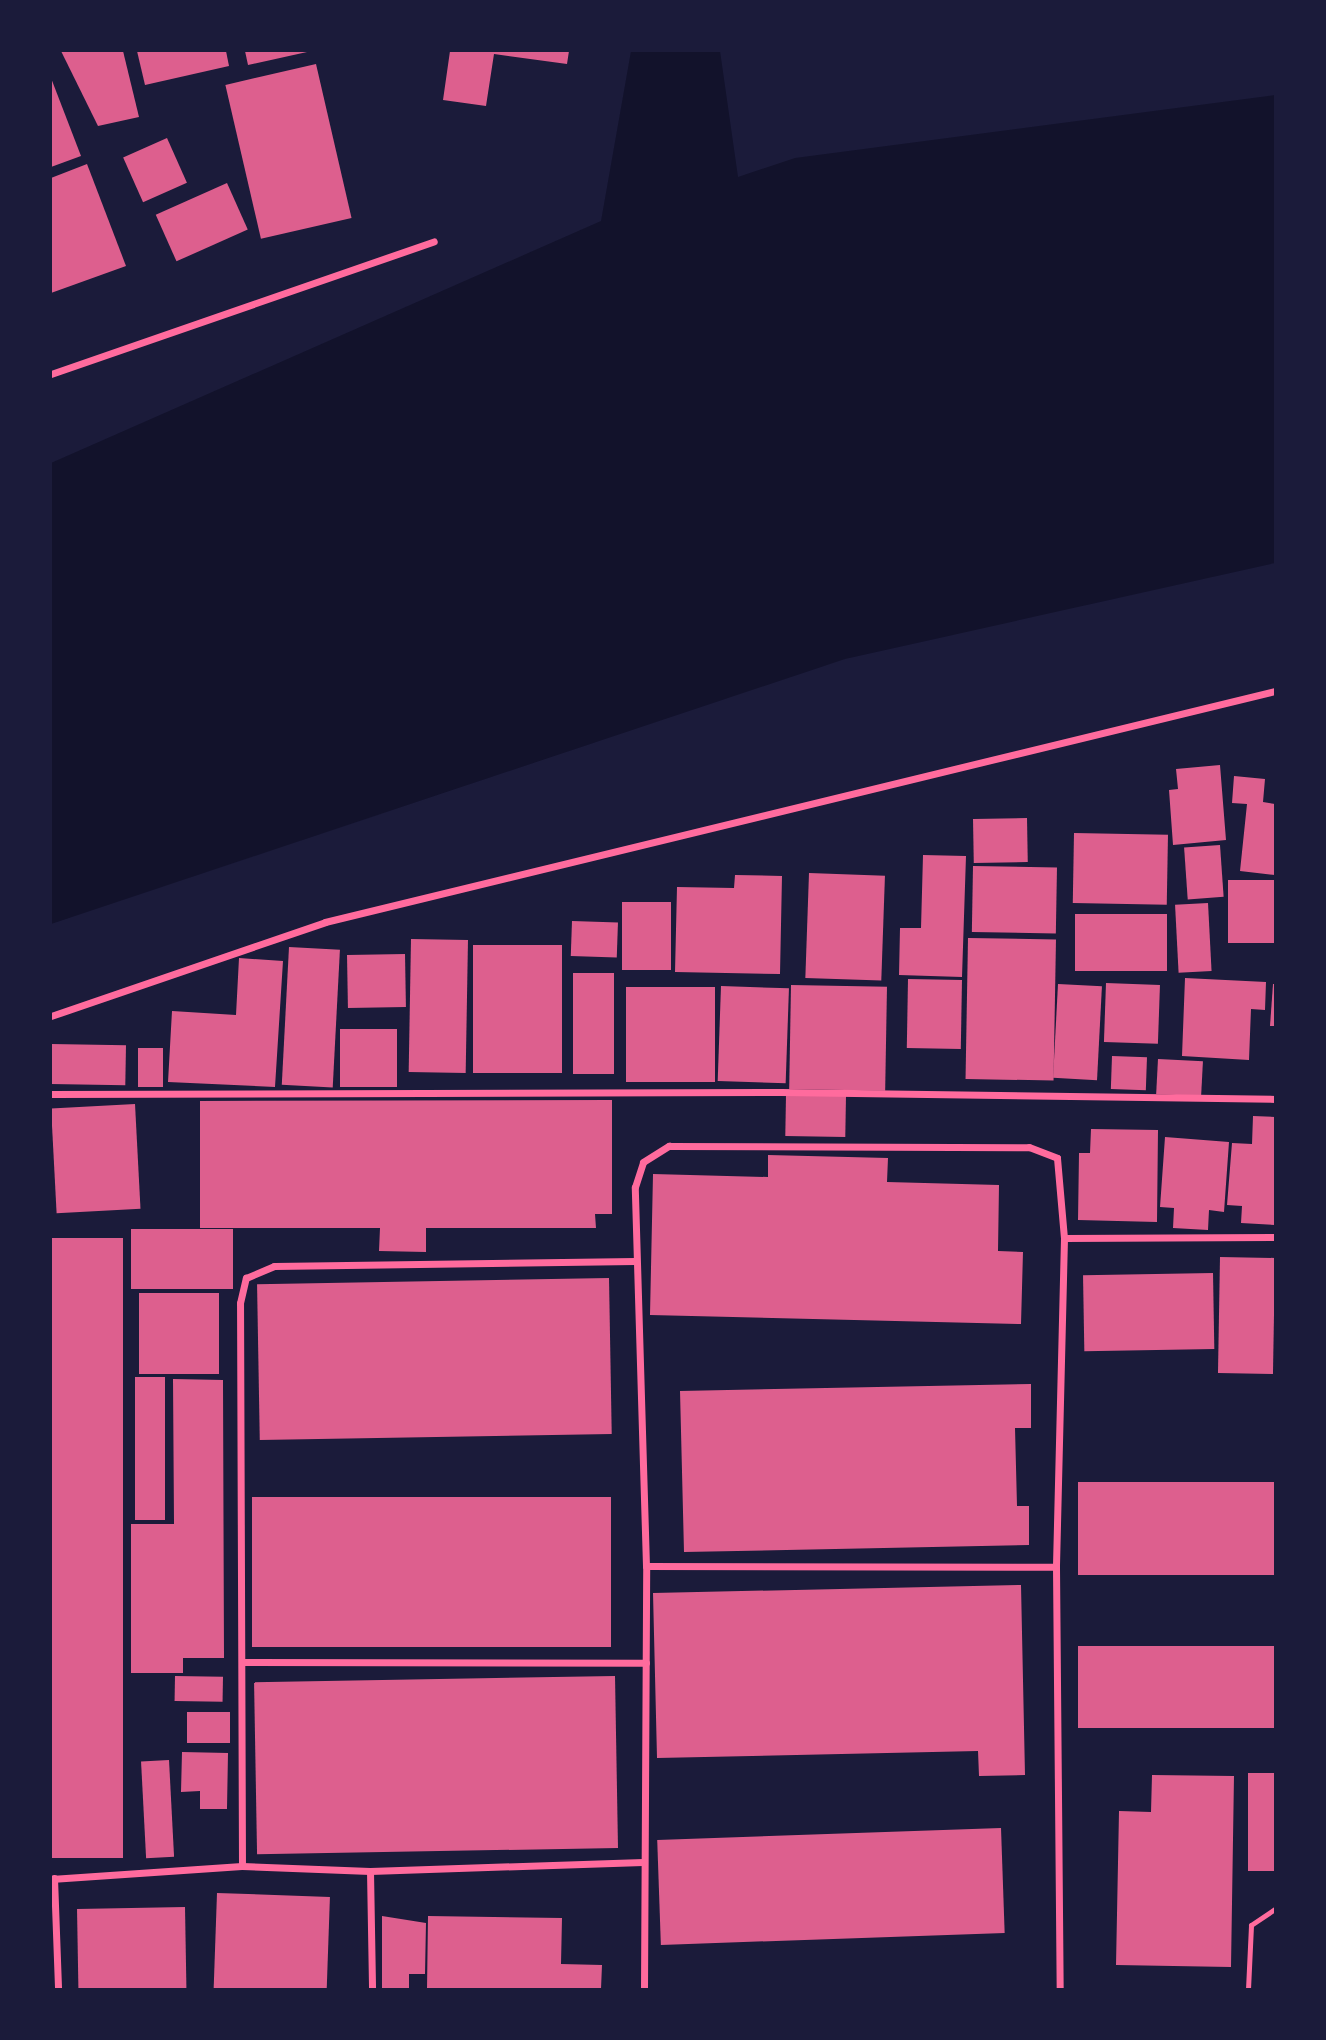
<!DOCTYPE html>
<style>
body{margin:0}
#map{position:relative;width:1326px;height:2040px;overflow:hidden;background:#1b1b3a;font-family:Rubik,sans-serif}
div>[style]{position:absolute}
.water>*{inset:0;background:#12122b}
.building>*{inset:0;background:#dd5f8e;transform-origin:0 0}
.service>*{height:5px;margin:-2.5px;padding:0 2.5px;transform-origin:2.5px;border-radius:2.5px;background:#ff6b9d}
.minor>*{height:7px;margin:-3.5px;padding:0 3.5px;transform-origin:3.5px;border-radius:3.5px;background:#ff6b9d}
span{translate:-50% -50%;white-space:nowrap;text-align:center;line-height:1.15;-webkit-text-stroke:6px #1b1b3a;paint-order:stroke}
.frame{position:absolute;inset:0;border:52px solid #1b1b3a;pointer-events:none}
</style>
<div id="map">
<div class="water">
<div style="clip-path:polygon(631px 51px,720px 51px,738px 177px,795px 158px,1275px 95px,1275px 563px,845px 659px,51px 924px,51px 463px,601px 221px)"></div>
</div>
<div class="building">
<div style="clip-path:polygon(61px 51px,123px 51px,139px 117px,98px 126px)"></div>
<div style="clip-path:polygon(137px 51px,226px 51px,229px 66px,145px 85px)"></div>
<div style="clip-path:polygon(245px 51px,307px 51px,307px 52px,248px 65px)"></div>
<div style="clip-path:polygon(450px 51px,569px 51px,567px 64px,494px 54px,486px 106px,443px 100px)"></div>
<div style="left:316px;top:64px;width:158px;height:93px;rotate:77deg"></div>
<div style="clip-path:polygon(51px 78px,81px 156px,51px 167px)"></div>
<div style="left:167px;top:138px;width:49px;height:48px;rotate:66deg"></div>
<div style="clip-path:polygon(87px 164px,126px 266px,51px 293px,51px 178px)"></div>
<div style="left:227px;top:183px;width:51px;height:78px;rotate:66deg"></div>
<div style="clip-path:polygon(1220px 765px,1226px 840px,1173px 845px,1169px 790px,1178px 789px,1176px 769px)"></div>
<div style="clip-path:polygon(1234px 776px,1265px 779px,1263px 802px,1275px 804px,1275px 875px,1240px 871px,1247px 804px,1232px 803px)"></div>
<div style="left:1027px;top:818px;width:44px;height:54px;rotate:89deg"></div>
<div style="left:1074px;top:833px;width:94px;height:70px;rotate:1deg"></div>
<div style="left:1220px;top:845px;width:52px;height:36px;rotate:86deg"></div>
<div style="clip-path:polygon(923px 855px,966px 856px,962px 977px,899px 975px,900px 928px,921px 928px)"></div>
<div style="left:973px;top:866px;width:84px;height:66px;rotate:1deg"></div>
<div style="left:809px;top:873px;width:76px;height:105px;rotate:2deg"></div>
<div style="clip-path:polygon(735px 875px,782px 876px,780px 974px,675px 972px,677px 887px,734px 888px)"></div>
<div style="left:1275px;top:880px;width:63px;height:47px;rotate:90deg"></div>
<div style="left:622px;top:902px;width:49px;height:68px"></div>
<div style="left:1208px;top:903px;width:68px;height:33px;rotate:87deg"></div>
<div style="left:1075px;top:914px;width:92px;height:57px"></div>
<div style="left:572px;top:921px;width:46px;height:35px;rotate:2deg"></div>
<div style="left:968px;top:938px;width:88px;height:141px;rotate:1deg"></div>
<div style="left:411px;top:939px;width:57px;height:133px;rotate:1deg"></div>
<div style="left:473px;top:945px;width:89px;height:128px"></div>
<div style="left:289px;top:947px;width:51px;height:138px;rotate:3deg"></div>
<div style="left:405px;top:954px;width:53px;height:58px;rotate:89deg"></div>
<div style="clip-path:polygon(239px 958px,283px 961px,275px 1087px,168px 1082px,172px 1011px,236px 1015px)"></div>
<div style="left:573px;top:973px;width:41px;height:101px"></div>
<div style="clip-path:polygon(1185px 978px,1266px 982px,1265px 1010px,1251px 1009px,1249px 1060px,1182px 1056px)"></div>
<div style="left:908px;top:979px;width:54px;height:69px;rotate:1deg"></div>
<div style="left:1106px;top:983px;width:54px;height:59px;rotate:2deg"></div>
<div style="left:1058px;top:984px;width:44px;height:94px;rotate:3deg"></div>
<div style="clip-path:polygon(1273px 984px,1275px 984px,1275px 1026px,1270px 1026px)"></div>
<div style="left:791px;top:985px;width:96px;height:104px;rotate:1deg"></div>
<div style="left:721px;top:986px;width:68px;height:95px;rotate:2deg"></div>
<div style="left:626px;top:987px;width:89px;height:95px"></div>
<div style="left:340px;top:1029px;width:57px;height:58px"></div>
<div style="left:51px;top:1044px;width:75px;height:40px;rotate:1deg"></div>
<div style="left:138px;top:1048px;width:25px;height:39px"></div>
<div style="left:1112px;top:1056px;width:35px;height:33px;rotate:2deg"></div>
<div style="left:1158px;top:1059px;width:45px;height:35px;rotate:3deg"></div>
<div style="left:786px;top:1095px;width:60px;height:41px;rotate:1deg"></div>
<div style="clip-path:polygon(612px 1100px,612px 1214px,595px 1214px,596px 1228px,426px 1228px,426px 1252px,379px 1251px,380px 1228px,200px 1228px,200px 1101px)"></div>
<div style="left:135px;top:1104px;width:105px;height:84px;rotate:87deg"></div>
<div style="clip-path:polygon(1253px 1116px,1275px 1117px,1275px 1225px,1241px 1223px,1242px 1206px,1227px 1205px,1232px 1143px,1252px 1144px)"></div>
<div style="clip-path:polygon(1091px 1129px,1158px 1130px,1157px 1222px,1078px 1220px,1079px 1153px,1090px 1153px)"></div>
<div style="clip-path:polygon(1165px 1137px,1229px 1142px,1224px 1212px,1209px 1210px,1208px 1230px,1173px 1228px,1174px 1208px,1160px 1207px)"></div>
<div style="clip-path:polygon(768px 1155px,888px 1158px,887px 1182px,999px 1185px,998px 1251px,1023px 1252px,1021px 1324px,650px 1315px,653px 1174px,768px 1177px)"></div>
<div style="left:233px;top:1229px;width:60px;height:102px;rotate:90deg"></div>
<div style="left:52px;top:1238px;width:71px;height:620px"></div>
<div style="left:1220px;top:1257px;width:55px;height:116px;rotate:1deg"></div>
<div style="left:1213px;top:1273px;width:76px;height:130px;rotate:89deg"></div>
<div style="left:609px;top:1278px;width:156px;height:352px;rotate:89deg"></div>
<div style="left:139px;top:1293px;width:80px;height:81px"></div>
<div style="left:165px;top:1377px;width:143px;height:30px;rotate:90deg"></div>
<div style="clip-path:polygon(173px 1379px,223px 1380px,224px 1658px,183px 1658px,183px 1673px,131px 1673px,131px 1524px,174px 1524px)"></div>
<div style="clip-path:polygon(1031px 1384px,1031px 1428px,1015px 1428px,1017px 1506px,1029px 1506px,1029px 1545px,684px 1552px,680px 1391px)"></div>
<div style="left:1078px;top:1482px;width:197px;height:93px"></div>
<div style="left:611px;top:1497px;width:150px;height:359px;rotate:90deg"></div>
<div style="clip-path:polygon(1021px 1585px,1025px 1775px,979px 1776px,978px 1751px,657px 1758px,653px 1593px)"></div>
<div style="left:1275px;top:1646px;width:82px;height:197px;rotate:90deg"></div>
<div style="left:175px;top:1676px;width:48px;height:25px;rotate:1deg"></div>
<div style="left:615px;top:1676px;width:172px;height:361px;rotate:89deg"></div>
<div style="left:187px;top:1712px;width:43px;height:31px"></div>
<div style="clip-path:polygon(182px 1752px,228px 1753px,227px 1809px,200px 1809px,200px 1791px,181px 1792px)"></div>
<div style="left:169px;top:1760px;width:97px;height:28px;rotate:87deg"></div>
<div style="left:1248px;top:1773px;width:27px;height:98px"></div>
<div style="clip-path:polygon(1152px 1775px,1234px 1776px,1231px 1967px,1116px 1965px,1119px 1811px,1151px 1812px)"></div>
<div style="left:1001px;top:1828px;width:105px;height:344px;rotate:88deg"></div>
<div style="left:217px;top:1893px;width:113px;height:96px;rotate:2deg"></div>
<div style="left:185px;top:1907px;width:82px;height:108px;rotate:89deg"></div>
<div style="clip-path:polygon(382px 1916px,426px 1923px,425px 1974px,409px 1974px,409px 1989px,382px 1989px)"></div>
<div style="clip-path:polygon(428px 1916px,562px 1918px,561px 1964px,602px 1965px,601px 1989px,427px 1989px)"></div>
</div>
<div class="service">
<div style="left:1248px;top:1989px;width:64px;rotate:-87.3deg"></div>
<div style="left:1251px;top:1925px;width:29px;rotate:-34deg"></div>
</div>
<div class="minor">
<div style="left:51px;top:374px;width:405px;rotate:-19.1deg"></div>
<div style="left:51px;top:1016px;width:290px;rotate:-18.9deg"></div>
<div style="left:325px;top:922px;width:978px;rotate:-13.67deg"></div>
<div style="left:51px;top:1094px;width:730px;rotate:-0.16deg"></div>
<div style="left:781px;top:1092px;width:494px;rotate:0.8deg"></div>
<div style="left:1064px;top:1238px;width:211px;rotate:-0.3deg"></div>
<div style="left:646px;top:1566px;width:410px;rotate:0.1deg"></div>
<div style="left:243px;top:1662px;width:403px;rotate:0.1deg"></div>
<div style="left:242px;top:1866px;width:563px;rotate:-90.2deg"></div>
<div style="left:240px;top:1303px;width:26px;rotate:-77deg"></div>
<div style="left:246px;top:1278px;width:30px;rotate:-23deg"></div>
<div style="left:274px;top:1266px;width:361px;rotate:-0.8deg"></div>
<div style="left:370px;top:1871px;width:118px;rotate:89deg"></div>
<div style="left:54px;top:1878px;width:111px;rotate:87.9deg"></div>
<div style="left:51px;top:1879px;width:191px;rotate:-3.9deg"></div>
<div style="left:242px;top:1866px;width:128px;rotate:2.2deg"></div>
<div style="left:370px;top:1871px;width:273px;rotate:-1.9deg"></div>
<div style="left:644px;top:1989px;width:423px;rotate:-89.7deg"></div>
<div style="left:646px;top:1566px;width:379px;rotate:-91.7deg"></div>
<div style="left:635px;top:1187px;width:26px;rotate:-72deg"></div>
<div style="left:643px;top:1162px;width:31px;rotate:-32deg"></div>
<div style="left:669px;top:1146px;width:360px;rotate:0.2deg"></div>
<div style="left:1029px;top:1147px;width:30px;rotate:21deg"></div>
<div style="left:1057px;top:1158px;width:80px;rotate:85deg"></div>
<div style="left:1064px;top:1238px;width:329px;rotate:91.4deg"></div>
<div style="left:1056px;top:1567px;width:422px;rotate:89.5deg"></div>
</div>
<div class="frame"></div>
</div>
